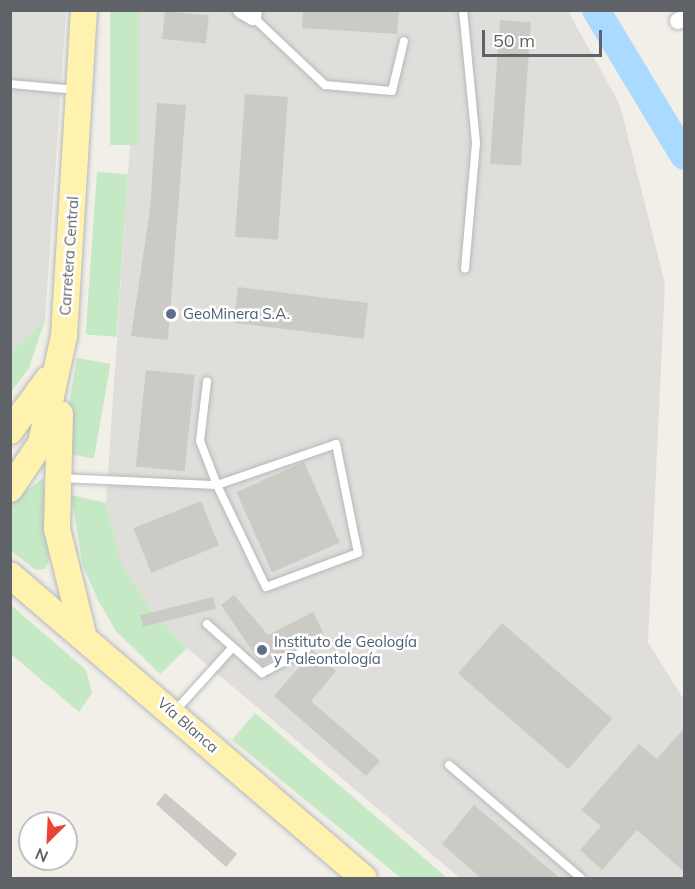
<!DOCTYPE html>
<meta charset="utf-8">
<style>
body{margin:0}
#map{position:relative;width:695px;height:889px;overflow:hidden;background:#f1efe8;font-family:Mulish,sans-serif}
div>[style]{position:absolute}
.industrial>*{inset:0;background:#e0deda}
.green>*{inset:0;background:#c5e8c5;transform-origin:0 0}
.river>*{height:28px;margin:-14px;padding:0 14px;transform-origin:14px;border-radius:14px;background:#aadaff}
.building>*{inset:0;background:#cccac5;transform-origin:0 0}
.roads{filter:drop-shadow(0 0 2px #b5b8bc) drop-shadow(0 0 2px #b5b8bc)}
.lane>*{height:8px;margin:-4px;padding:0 4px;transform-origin:4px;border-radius:4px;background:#fff}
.street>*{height:16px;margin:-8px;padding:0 8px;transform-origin:8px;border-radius:8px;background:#fff}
.primary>*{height:26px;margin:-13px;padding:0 13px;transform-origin:13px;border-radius:13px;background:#fff2af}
.dots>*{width:16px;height:16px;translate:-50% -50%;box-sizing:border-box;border:3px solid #fff;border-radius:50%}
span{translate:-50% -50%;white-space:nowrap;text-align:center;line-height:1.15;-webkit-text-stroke:5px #fff;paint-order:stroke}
.street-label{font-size:15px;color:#5f6368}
.service-label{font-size:15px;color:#4e5e75}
.left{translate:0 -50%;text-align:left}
.frame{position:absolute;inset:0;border:12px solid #5f6368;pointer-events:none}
.north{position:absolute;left:18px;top:811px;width:60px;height:60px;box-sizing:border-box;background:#fff;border:2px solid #bfc1c3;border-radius:50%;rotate:204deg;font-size:16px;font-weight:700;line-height:24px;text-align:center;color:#5f6368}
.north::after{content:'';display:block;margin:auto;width:21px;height:27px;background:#ea4335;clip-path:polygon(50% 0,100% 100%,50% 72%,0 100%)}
.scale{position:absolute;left:482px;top:30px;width:120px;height:27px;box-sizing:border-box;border:3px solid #5f6368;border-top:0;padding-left:8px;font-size:18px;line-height:21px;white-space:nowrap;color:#5f6368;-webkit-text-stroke:4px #fff;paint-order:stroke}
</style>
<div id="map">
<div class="industrial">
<div style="clip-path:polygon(11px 11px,66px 11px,45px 320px,11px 351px)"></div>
<div style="clip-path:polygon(139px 11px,568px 11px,620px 105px,665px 284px,648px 642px,684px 700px,684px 878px,460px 878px,187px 648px,152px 611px,122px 565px,106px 503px)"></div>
</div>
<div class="green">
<div style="left:110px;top:11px;width:29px;height:134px"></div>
<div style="left:97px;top:172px;width:31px;height:163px;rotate:4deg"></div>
<div style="clip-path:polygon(45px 320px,29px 368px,11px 392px,11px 351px)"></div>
<div style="left:77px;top:358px;width:34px;height:96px;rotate:10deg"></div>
<div style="clip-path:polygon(43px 478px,49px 560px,45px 569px,36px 570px,11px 551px,11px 503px)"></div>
<div style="clip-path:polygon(71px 495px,106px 503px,122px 565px,152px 611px,187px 648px,160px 674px,116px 631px,98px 600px,83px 566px)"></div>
<div style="clip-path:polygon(11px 605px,86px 670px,92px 693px,79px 712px,11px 654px)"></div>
<div style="clip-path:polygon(255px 713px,396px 834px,447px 878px,401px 878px,232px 740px)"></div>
</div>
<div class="river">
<div style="left:596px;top:10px;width:170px;rotate:58.9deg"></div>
</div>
<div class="building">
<div style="clip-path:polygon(303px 10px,399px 10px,397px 34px,302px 28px)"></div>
<div style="left:165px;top:11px;width:44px;height:28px;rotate:6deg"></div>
<div style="left:500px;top:20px;width:31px;height:144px;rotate:4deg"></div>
<div style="left:245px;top:94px;width:43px;height:143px;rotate:4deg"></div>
<div style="clip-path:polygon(157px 103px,186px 105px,168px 340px,131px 336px,150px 210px)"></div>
<div style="left:238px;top:287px;width:131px;height:36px;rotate:7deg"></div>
<div style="left:146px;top:370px;width:49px;height:97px;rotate:6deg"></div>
<div style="left:304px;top:462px;width:88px;height:74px;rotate:66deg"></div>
<div style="left:201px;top:501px;width:48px;height:73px;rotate:68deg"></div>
<div style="clip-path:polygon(234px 595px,268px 635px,313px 612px,324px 634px,262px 665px,221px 605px)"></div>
<div style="left:213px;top:597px;width:12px;height:75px;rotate:76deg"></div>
<div style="left:502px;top:623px;width:146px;height:67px;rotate:41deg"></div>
<div style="clip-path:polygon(313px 651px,336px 671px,311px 701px,380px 761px,366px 776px,274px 696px)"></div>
<div style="clip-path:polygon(684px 728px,684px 872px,637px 830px,602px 870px,580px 850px,601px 826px,581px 810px,639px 744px,657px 759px)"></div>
<div style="clip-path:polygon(165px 793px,237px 854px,226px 867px,156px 804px)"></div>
<div style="clip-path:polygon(474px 805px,561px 879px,482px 879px,442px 844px)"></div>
</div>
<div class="roads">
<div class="lane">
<div style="left:463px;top:10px;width:134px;rotate:84.4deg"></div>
<div style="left:476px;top:143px;width:126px;rotate:95deg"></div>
<div style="left:253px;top:17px;width:99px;rotate:43.4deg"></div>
<div style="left:325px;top:85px;width:67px;rotate:5.1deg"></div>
<div style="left:392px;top:91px;width:51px;rotate:-76.5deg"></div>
<div style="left:10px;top:84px;width:66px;rotate:5.2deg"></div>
<div style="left:60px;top:478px;width:157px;rotate:2.6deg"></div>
<div style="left:217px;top:485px;width:126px;rotate:-19deg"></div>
<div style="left:336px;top:444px;width:111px;rotate:78.6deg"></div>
<div style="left:358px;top:553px;width:98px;rotate:159.7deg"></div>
<div style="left:266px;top:587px;width:113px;rotate:-115.7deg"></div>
<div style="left:217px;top:485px;width:47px;rotate:-111.1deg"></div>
<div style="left:200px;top:441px;width:60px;rotate:-83.3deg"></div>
<div style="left:207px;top:624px;width:74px;rotate:41.7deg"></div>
<div style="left:262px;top:673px;width:50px;rotate:-27.6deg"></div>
<div style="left:175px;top:711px;width:86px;rotate:-47.8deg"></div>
<div style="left:449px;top:765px;width:174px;rotate:40.6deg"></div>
</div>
<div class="street">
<div style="left:241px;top:10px;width:14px;rotate:30deg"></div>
<div style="left:253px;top:17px;width:7px;rotate:-82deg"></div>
<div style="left:678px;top:21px;width:7px;rotate:-27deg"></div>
</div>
<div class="primary">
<div style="left:60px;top:414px;width:115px;rotate:91.5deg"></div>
<div style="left:57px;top:529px;width:108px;rotate:76.1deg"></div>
<div style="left:10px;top:431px;width:64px;rotate:-53.8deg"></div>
<div style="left:10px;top:489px;width:55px;rotate:-56deg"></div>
<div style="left:41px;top:443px;width:109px;rotate:-77.9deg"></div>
<div style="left:64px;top:336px;width:327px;rotate:-86.5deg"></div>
<div style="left:10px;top:575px;width:466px;rotate:40.6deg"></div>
</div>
</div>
<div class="dots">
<div style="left:171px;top:314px;background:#5c6f8a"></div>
<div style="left:262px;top:650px;background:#5c6f8a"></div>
</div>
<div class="street-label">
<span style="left:69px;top:256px;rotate:-86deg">Carretera Central</span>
<span style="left:188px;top:725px;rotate:41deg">Vía Blanca</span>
</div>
<div class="service-label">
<span class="left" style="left:183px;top:314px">GeoMinera S.A.</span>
<span class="left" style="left:274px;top:650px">Instituto de Geología<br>y Paleontología</span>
</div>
<div class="frame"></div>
<div class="north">N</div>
<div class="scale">50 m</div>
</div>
